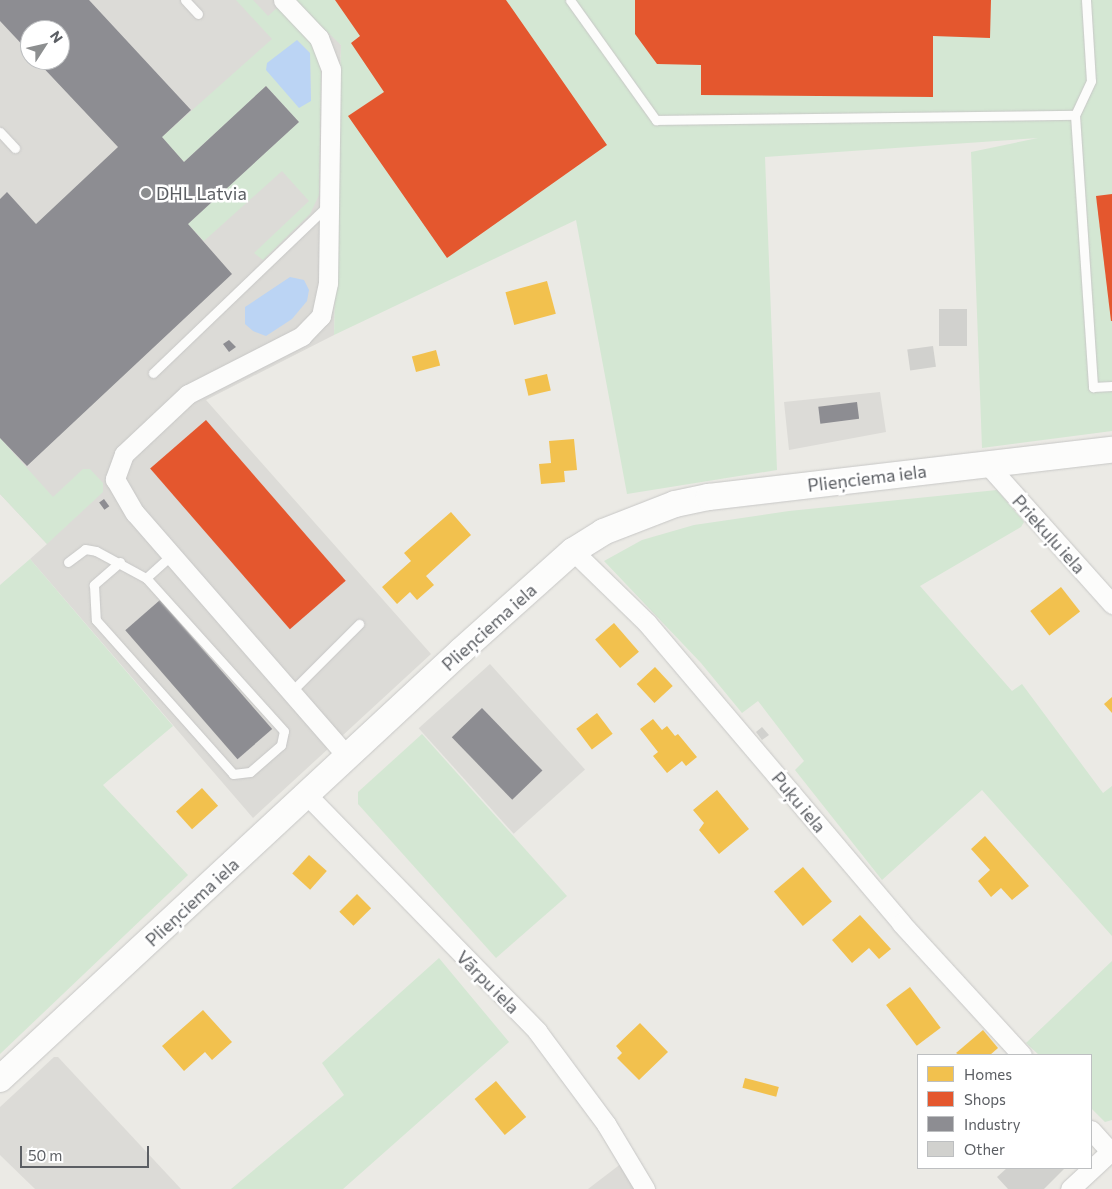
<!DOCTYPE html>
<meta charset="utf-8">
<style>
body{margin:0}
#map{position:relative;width:1112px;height:1189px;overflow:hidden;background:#ebeae5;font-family:Commissioner,sans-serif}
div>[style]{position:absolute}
.industrial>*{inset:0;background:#dcdbd7;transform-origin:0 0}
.green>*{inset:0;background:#d4e7d3}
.water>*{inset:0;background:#bbd4f4}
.homes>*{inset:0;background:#f2c14e;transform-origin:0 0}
.shops>*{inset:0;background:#e4572e;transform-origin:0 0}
.industry>*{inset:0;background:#8d8d92;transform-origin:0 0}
.building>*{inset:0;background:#d1d1ce;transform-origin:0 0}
.roads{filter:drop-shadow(0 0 1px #c7c7c6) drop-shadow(0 0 1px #c7c7c6)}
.service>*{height:9px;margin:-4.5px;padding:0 4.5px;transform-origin:4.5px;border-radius:4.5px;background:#fcfcfb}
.minor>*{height:19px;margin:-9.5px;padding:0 9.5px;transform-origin:9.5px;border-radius:9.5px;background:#fcfcfb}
.secondary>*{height:26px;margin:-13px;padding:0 13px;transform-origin:13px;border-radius:13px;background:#fcfcfb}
.dots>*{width:14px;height:14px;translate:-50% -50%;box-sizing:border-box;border:2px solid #fff;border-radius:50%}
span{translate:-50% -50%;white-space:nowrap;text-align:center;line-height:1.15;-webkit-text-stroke:5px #fff;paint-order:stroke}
.poi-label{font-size:18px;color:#5b5e63}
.left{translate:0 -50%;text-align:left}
.street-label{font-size:18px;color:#5b5e63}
.legend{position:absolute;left:917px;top:1054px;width:175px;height:115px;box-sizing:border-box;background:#fff;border:1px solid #bdbfc1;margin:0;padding:6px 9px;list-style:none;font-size:15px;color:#5b5e63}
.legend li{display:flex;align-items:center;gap:10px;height:25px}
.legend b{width:25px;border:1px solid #bdbfc1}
.north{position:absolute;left:20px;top:20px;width:50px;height:50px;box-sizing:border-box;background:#fff;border:1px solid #bdbfc1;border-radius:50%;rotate:55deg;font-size:14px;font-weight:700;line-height:20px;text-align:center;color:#5b5e63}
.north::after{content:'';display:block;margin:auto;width:18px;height:22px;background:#8d8f90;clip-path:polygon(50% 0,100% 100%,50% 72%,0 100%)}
.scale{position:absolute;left:20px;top:1146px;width:129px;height:22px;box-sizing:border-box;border:2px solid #5b5e63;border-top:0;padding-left:6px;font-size:15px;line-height:18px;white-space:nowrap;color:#5b5e63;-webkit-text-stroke:4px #fff;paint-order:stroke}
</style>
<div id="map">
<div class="industrial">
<div style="clip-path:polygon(evenodd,0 0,312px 0,341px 45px,334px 335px,206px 400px,431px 654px,253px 818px,30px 559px,47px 544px,0 494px,0 0,30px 30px,60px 30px,60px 60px,30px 60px,30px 30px)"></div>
<div style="clip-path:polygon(880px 392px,886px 432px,789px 450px,784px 402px)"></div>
<div style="left:490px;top:664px;width:142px;height:96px;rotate:48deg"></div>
<div style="clip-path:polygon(54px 1057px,58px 1057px,181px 1189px,35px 1189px,0 1155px,0 1107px)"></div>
<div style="clip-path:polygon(622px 1163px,637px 1189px,588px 1189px)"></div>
</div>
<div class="green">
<div style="clip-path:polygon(evenodd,236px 0,253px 0,268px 16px,278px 7px,317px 48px,321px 73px,319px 195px,310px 214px,263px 260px,254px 253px,309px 201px,282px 171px,204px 241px,188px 224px,299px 122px,266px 86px,184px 162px,162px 137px,272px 39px,236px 0,297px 40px,310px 53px,311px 101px,297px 40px)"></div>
<div style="clip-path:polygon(294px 0,1112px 0,1112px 431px,982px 448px,971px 152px,1038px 138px,765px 157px,777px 470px,627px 494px,576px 220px,334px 335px,341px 45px)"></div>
<div style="clip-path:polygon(0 438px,53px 497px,83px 469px,90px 469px,103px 483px,103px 492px,47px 544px,0 494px)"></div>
<div style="clip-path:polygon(997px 490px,1024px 522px,1021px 527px,920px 586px,1012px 691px,1022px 684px,1103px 793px,1112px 786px,1112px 936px,982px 790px,882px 880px,795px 770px,804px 761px,758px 701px,742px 713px,701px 663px,604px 561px,642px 540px,694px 525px,789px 511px)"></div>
<div style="clip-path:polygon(30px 559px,173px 726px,103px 785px,188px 875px,0 1054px,0 585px)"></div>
<div style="clip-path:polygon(422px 734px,567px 896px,496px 958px,358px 804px,358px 792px)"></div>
<div style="clip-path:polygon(439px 958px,509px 1042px,343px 1189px,231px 1189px,344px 1095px,322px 1063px)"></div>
<div style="clip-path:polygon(1112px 961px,1112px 1120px,1105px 1122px,1091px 1108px,1091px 1055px,1039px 1055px,1026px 1043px)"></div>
</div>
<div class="water">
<div style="clip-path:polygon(297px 40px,310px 53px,311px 101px,299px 108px,266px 70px,267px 63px)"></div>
<div style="clip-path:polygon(290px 277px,304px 280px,309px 290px,307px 301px,292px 319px,266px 336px,253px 331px,245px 324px,245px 307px)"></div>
</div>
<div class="homes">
<div style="left:547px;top:281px;width:34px;height:43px;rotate:75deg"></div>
<div style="left:436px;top:350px;width:16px;height:25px;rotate:75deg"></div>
<div style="left:547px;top:374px;width:17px;height:23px;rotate:77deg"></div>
<div style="clip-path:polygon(574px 439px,577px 470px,564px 471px,565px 482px,541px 484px,539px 464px,551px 463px,549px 441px)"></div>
<div style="clip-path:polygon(451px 512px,471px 535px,426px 576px,434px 585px,417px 600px,410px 592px,397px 604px,382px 587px,411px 561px,404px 553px)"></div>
<div style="left:1061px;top:587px;width:31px;height:39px;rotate:52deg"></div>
<div style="left:614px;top:623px;width:38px;height:25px;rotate:49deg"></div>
<div style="left:655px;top:667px;width:26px;height:25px;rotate:47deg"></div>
<div style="clip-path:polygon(1112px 697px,1112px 713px,1104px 704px)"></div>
<div style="left:597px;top:713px;width:26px;height:26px;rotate:53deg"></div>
<div style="clip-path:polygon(653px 719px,662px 730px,667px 726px,675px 736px,678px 734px,697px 757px,686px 766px,682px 761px,667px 773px,653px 756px,658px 752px,640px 729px)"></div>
<div style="left:202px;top:788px;width:24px;height:35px;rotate:48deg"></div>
<div style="clip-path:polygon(717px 790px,749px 829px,719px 854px,699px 830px,704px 823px,693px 810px)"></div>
<div style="clip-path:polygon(985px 836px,1029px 886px,1012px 900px,1001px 888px,991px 897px,978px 881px,990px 870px,971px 849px)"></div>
<div style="left:309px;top:855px;width:24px;height:25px;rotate:42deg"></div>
<div style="left:803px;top:867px;width:45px;height:38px;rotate:50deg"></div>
<div style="left:357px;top:894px;width:20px;height:25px;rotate:45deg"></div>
<div style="clip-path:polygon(860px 915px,891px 949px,879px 959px,869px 948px,852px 963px,832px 940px)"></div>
<div style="left:910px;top:987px;width:51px;height:30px;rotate:53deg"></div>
<div style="clip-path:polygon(203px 1010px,232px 1042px,212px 1060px,205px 1052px,184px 1071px,162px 1046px)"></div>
<div style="clip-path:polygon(640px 1023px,668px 1052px,639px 1080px,617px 1058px,622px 1053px,616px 1046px)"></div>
<div style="clip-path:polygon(983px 1030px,998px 1048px,990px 1055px,959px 1055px,956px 1053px)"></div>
<div style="left:745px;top:1078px;width:35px;height:10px;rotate:15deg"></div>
<div style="left:496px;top:1081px;width:47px;height:28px;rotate:50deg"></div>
</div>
<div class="shops">
<div style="clip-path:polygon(335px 0,506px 0,607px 145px,447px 258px,348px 116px,384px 92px,351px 43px,360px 36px)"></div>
<div style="clip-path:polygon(635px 0,991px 0,990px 38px,933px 36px,933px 97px,701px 95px,701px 65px,657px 64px,635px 34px)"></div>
<div style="clip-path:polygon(1112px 194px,1112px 321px,1111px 321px,1096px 196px)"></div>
<div style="left:206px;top:420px;width:213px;height:74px;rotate:49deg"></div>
</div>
<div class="industry">
<div style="clip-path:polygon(0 0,89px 0,191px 110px,162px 137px,184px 162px,266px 86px,299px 122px,188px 224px,232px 274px,27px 466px,0 438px,0 199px,7px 192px,36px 224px,118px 147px,36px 60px,60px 60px,60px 30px,30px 30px,30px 53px,0 21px)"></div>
<div style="clip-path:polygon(229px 340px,236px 347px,229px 352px,223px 344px)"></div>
<div style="left:857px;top:402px;width:17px;height:39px;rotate:83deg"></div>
<div style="left:104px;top:499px;width:9px;height:6px;rotate:54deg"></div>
<div style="left:160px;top:600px;width:171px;height:46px;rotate:49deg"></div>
<div style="left:482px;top:708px;width:87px;height:42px;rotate:46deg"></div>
</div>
<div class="building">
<div style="left:939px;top:309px;width:28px;height:37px"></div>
<div style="left:933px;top:346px;width:21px;height:26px;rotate:82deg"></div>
<div style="clip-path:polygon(762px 727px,769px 735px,762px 740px,756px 732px)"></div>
<div style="clip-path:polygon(1007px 1168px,1065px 1168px,1044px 1189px,1008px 1189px,997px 1177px)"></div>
</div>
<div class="roads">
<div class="service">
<div style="left:185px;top:0;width:19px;rotate:47deg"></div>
<div style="left:570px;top:0;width:148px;rotate:54.4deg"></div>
<div style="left:656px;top:120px;width:419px;rotate:-0.7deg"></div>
<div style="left:1086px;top:0;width:81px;rotate:86.5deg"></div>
<div style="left:1091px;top:81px;width:38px;rotate:115deg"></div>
<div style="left:1075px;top:115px;width:273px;rotate:86.2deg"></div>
<div style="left:1093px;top:387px;width:19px;rotate:-3deg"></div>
<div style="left:0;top:132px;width:22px;rotate:47deg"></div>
<div style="left:153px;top:373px;width:243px;rotate:-43.8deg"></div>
<div style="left:68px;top:562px;width:21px;rotate:-37deg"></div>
<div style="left:85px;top:549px;width:11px;rotate:10deg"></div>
<div style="left:96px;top:551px;width:57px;rotate:28.4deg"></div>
<div style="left:146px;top:578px;width:36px;rotate:-42deg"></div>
<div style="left:120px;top:562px;width:35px;rotate:139deg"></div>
<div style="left:94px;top:585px;width:35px;rotate:87deg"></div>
<div style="left:96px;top:620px;width:206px;rotate:48.3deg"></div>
<div style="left:233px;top:774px;width:17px;rotate:-7deg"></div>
<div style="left:250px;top:772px;width:41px;rotate:-41.1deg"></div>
<div style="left:281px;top:745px;width:14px;rotate:-78deg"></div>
<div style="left:284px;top:731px;width:206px;rotate:-132deg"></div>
<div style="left:292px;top:691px;width:95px;rotate:-45deg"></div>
</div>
<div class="minor">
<div style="left:283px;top:0;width:52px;rotate:46.5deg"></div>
<div style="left:319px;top:38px;width:33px;rotate:69deg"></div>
<div style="left:331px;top:69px;width:214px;rotate:90.8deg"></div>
<div style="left:328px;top:283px;width:34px;rotate:102deg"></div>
<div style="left:321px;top:316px;width:28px;rotate:134deg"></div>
<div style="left:302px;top:336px;width:128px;rotate:153deg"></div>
<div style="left:188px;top:394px;width:88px;rotate:136.8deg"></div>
<div style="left:124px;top:454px;width:27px;rotate:110deg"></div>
<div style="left:115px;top:479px;width:39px;rotate:60deg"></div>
<div style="left:135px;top:513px;width:325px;rotate:48.9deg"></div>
<div style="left:987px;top:464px;width:188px;rotate:48.2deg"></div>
<div style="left:573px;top:551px;width:103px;rotate:44.2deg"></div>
<div style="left:647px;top:623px;width:393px;rotate:49.7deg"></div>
<div style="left:901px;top:923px;width:179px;rotate:47.5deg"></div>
<div style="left:307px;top:795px;width:330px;rotate:45.7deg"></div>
<div style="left:537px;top:1031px;width:116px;rotate:53.4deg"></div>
<div style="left:606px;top:1124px;width:76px;rotate:59deg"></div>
<div style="left:1091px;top:1130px;width:31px;rotate:48deg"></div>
<div style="left:1070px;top:1189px;width:57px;rotate:-42.9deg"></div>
</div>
<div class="secondary">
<div style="left:0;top:1079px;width:629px;rotate:-42.87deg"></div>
<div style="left:461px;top:651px;width:150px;rotate:-41.8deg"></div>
<div style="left:573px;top:551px;width:36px;rotate:-32deg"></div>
<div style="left:603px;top:532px;width:77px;rotate:-21.3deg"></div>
<div style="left:675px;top:504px;width:35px;rotate:-12deg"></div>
<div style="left:709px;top:497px;width:406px;rotate:-6.7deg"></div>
</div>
</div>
<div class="dots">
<div style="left:146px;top:193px;background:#8d8f90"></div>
</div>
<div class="poi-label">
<span class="left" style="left:156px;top:193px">DHL Latvia</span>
</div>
<div class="street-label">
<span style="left:867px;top:478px;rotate:-7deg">Plieņciema iela</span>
<span style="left:1049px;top:534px;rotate:48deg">Priekuļu iela</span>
<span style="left:489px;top:627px;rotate:-42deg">Plieņciema iela</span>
<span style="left:799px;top:802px;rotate:50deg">Puķu iela</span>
<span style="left:192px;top:902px;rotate:-43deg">Plieņciema iela</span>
<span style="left:488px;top:982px;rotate:45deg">Vārpu iela</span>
</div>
<ul class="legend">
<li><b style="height:14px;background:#f2c14e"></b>Homes</li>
<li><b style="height:14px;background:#e4572e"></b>Shops</li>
<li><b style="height:14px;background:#8d8d92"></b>Industry</li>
<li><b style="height:14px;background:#d1d1ce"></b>Other</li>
</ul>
<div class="north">N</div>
<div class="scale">50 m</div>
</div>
